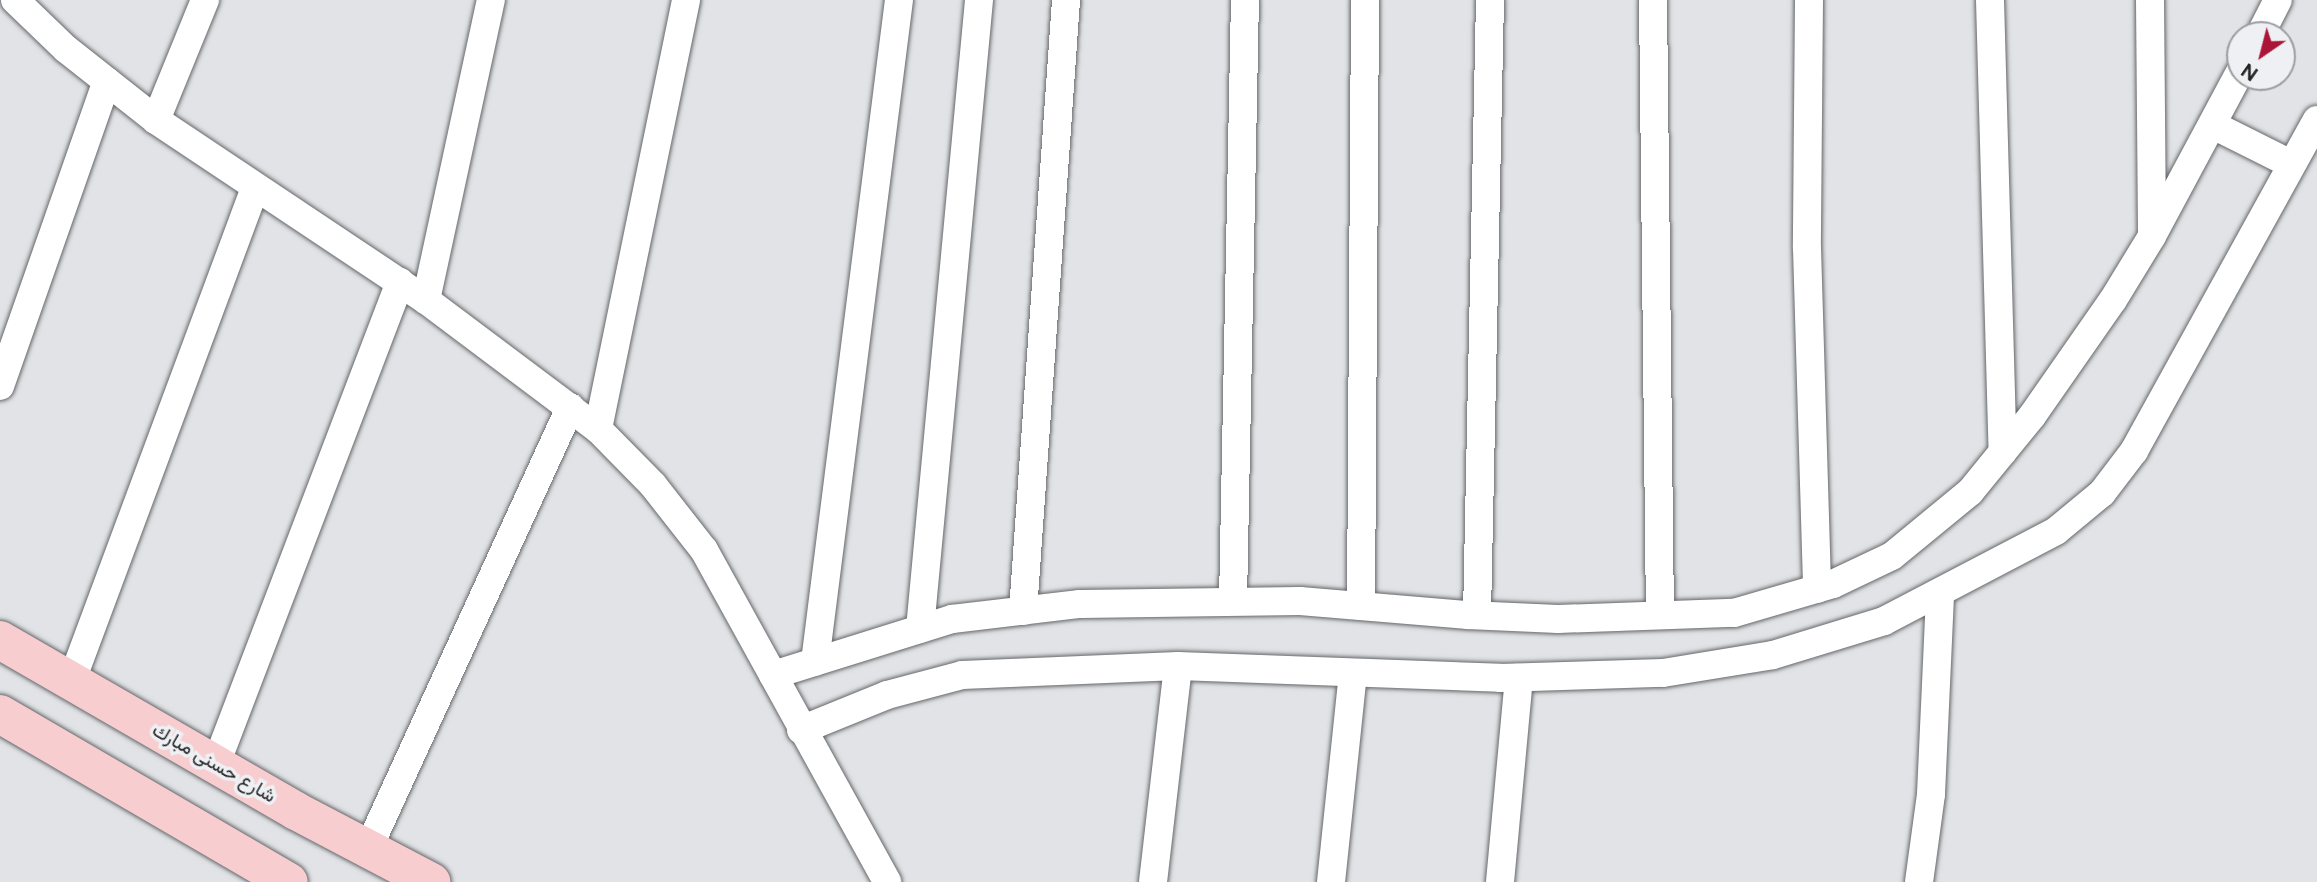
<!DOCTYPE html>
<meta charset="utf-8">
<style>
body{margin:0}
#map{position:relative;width:2317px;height:882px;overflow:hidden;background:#e1e3e6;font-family:Figtree,Vazirmatn,sans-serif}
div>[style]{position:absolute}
.roads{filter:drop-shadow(0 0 2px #656769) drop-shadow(0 0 2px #656769)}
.minor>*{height:28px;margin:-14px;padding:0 14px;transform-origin:14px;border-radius:14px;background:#fff}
.secondary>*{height:38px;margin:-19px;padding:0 19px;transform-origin:19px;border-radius:19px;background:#f7cdd0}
span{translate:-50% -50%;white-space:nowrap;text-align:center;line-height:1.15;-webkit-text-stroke:7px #eef0f3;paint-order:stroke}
.street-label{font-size:19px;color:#242425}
.north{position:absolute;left:2226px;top:21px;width:70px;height:70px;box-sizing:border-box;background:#eef0f3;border:2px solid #9d9ea1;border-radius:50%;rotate:215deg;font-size:19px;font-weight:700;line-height:28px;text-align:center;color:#242425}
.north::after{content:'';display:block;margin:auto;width:24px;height:32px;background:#ab1538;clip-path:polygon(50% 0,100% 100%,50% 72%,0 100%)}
</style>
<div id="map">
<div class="roads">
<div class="minor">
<div style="left:15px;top:0;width:71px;rotate:43.9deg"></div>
<div style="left:66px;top:49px;width:115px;rotate:38.3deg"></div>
<div style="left:156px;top:120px;width:324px;rotate:33.7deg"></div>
<div style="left:426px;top:300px;width:215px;rotate:36.9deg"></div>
<div style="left:598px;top:429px;width:78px;rotate:45.5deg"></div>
<div style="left:653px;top:485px;width:83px;rotate:51.9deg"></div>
<div style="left:704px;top:550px;width:379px;rotate:61.1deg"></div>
<div style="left:1653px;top:0;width:615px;rotate:89.35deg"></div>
<div style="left:1809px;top:0;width:248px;rotate:90.5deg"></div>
<div style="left:1807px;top:248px;width:341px;rotate:88.3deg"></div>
<div style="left:1990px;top:0;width:452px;rotate:88.4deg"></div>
<div style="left:2150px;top:0;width:233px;rotate:89.5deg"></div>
<div style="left:2260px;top:35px;width:39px;rotate:-63deg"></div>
<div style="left:156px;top:120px;width:130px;rotate:-67.8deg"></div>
<div style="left:2213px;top:125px;width:87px;rotate:26.6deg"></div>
<div style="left:426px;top:300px;width:307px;rotate:-77.8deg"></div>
<div style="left:0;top:386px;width:323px;rotate:-70.7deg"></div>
<div style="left:598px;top:429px;width:438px;rotate:-78.4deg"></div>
<div style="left:1233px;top:601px;width:601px;rotate:-88.86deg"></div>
<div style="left:1361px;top:606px;width:606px;rotate:-89.62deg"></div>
<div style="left:1023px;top:611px;width:613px;rotate:-85.97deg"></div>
<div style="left:1477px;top:615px;width:615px;rotate:-88.79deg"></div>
<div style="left:920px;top:629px;width:632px;rotate:-84.64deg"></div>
<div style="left:815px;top:662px;width:667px;rotate:-82.77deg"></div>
<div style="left:773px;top:675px;width:188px;rotate:-17.4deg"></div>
<div style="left:952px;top:619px;width:129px;rotate:-6.7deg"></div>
<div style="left:1080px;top:604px;width:220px;rotate:-0.8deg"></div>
<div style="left:1300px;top:601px;width:169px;rotate:4.8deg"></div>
<div style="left:1468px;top:615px;width:90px;rotate:2.5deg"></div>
<div style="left:1558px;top:619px;width:176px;rotate:-2deg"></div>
<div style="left:1734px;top:613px;width:103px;rotate:-16.3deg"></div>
<div style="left:1833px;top:584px;width:65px;rotate:-25.4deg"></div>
<div style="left:1892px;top:556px;width:101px;rotate:-39.4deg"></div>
<div style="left:1970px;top:492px;width:98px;rotate:-50.8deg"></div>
<div style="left:2032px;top:416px;width:141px;rotate:-55.1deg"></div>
<div style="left:2113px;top:300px;width:75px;rotate:-58.6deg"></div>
<div style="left:2152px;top:236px;width:186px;rotate:-61.8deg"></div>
<div style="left:72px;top:680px;width:525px;rotate:-69.6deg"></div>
<div style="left:801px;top:730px;width:93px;rotate:-22.1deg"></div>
<div style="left:887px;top:695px;width:78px;rotate:-14.9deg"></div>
<div style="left:962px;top:675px;width:216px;rotate:-2.4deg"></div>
<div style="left:1178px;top:666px;width:322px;rotate:2.1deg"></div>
<div style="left:1500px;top:678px;width:163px;rotate:-1.8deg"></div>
<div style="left:1663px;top:673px;width:111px;rotate:-9.3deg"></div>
<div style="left:1773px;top:655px;width:116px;rotate:-17deg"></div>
<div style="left:1884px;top:621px;width:194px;rotate:-27.6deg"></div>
<div style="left:2056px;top:531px;width:60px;rotate:-39.6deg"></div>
<div style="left:2102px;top:493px;width:53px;rotate:-52.7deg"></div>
<div style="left:2134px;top:451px;width:378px;rotate:-61.1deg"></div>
<div style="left:216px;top:764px;width:516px;rotate:-69.11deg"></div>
<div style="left:368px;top:849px;width:486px;rotate:-65.4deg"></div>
<div style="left:1153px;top:882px;width:217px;rotate:-83.4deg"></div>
<div style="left:1331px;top:882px;width:209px;rotate:-84deg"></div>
<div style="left:1500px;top:882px;width:205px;rotate:-84.7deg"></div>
<div style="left:1919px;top:882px;width:89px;rotate:-82.2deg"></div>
<div style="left:1931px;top:794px;width:202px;rotate:-87.4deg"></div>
</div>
<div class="secondary">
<div style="left:0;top:640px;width:342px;rotate:30deg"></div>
<div style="left:296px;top:811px;width:153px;rotate:27.7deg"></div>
<div style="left:0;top:714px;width:334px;rotate:30.2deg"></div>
</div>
</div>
<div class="street-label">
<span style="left:214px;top:763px;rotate:30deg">شارع حسنى مبارك</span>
</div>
<div class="north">N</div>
</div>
